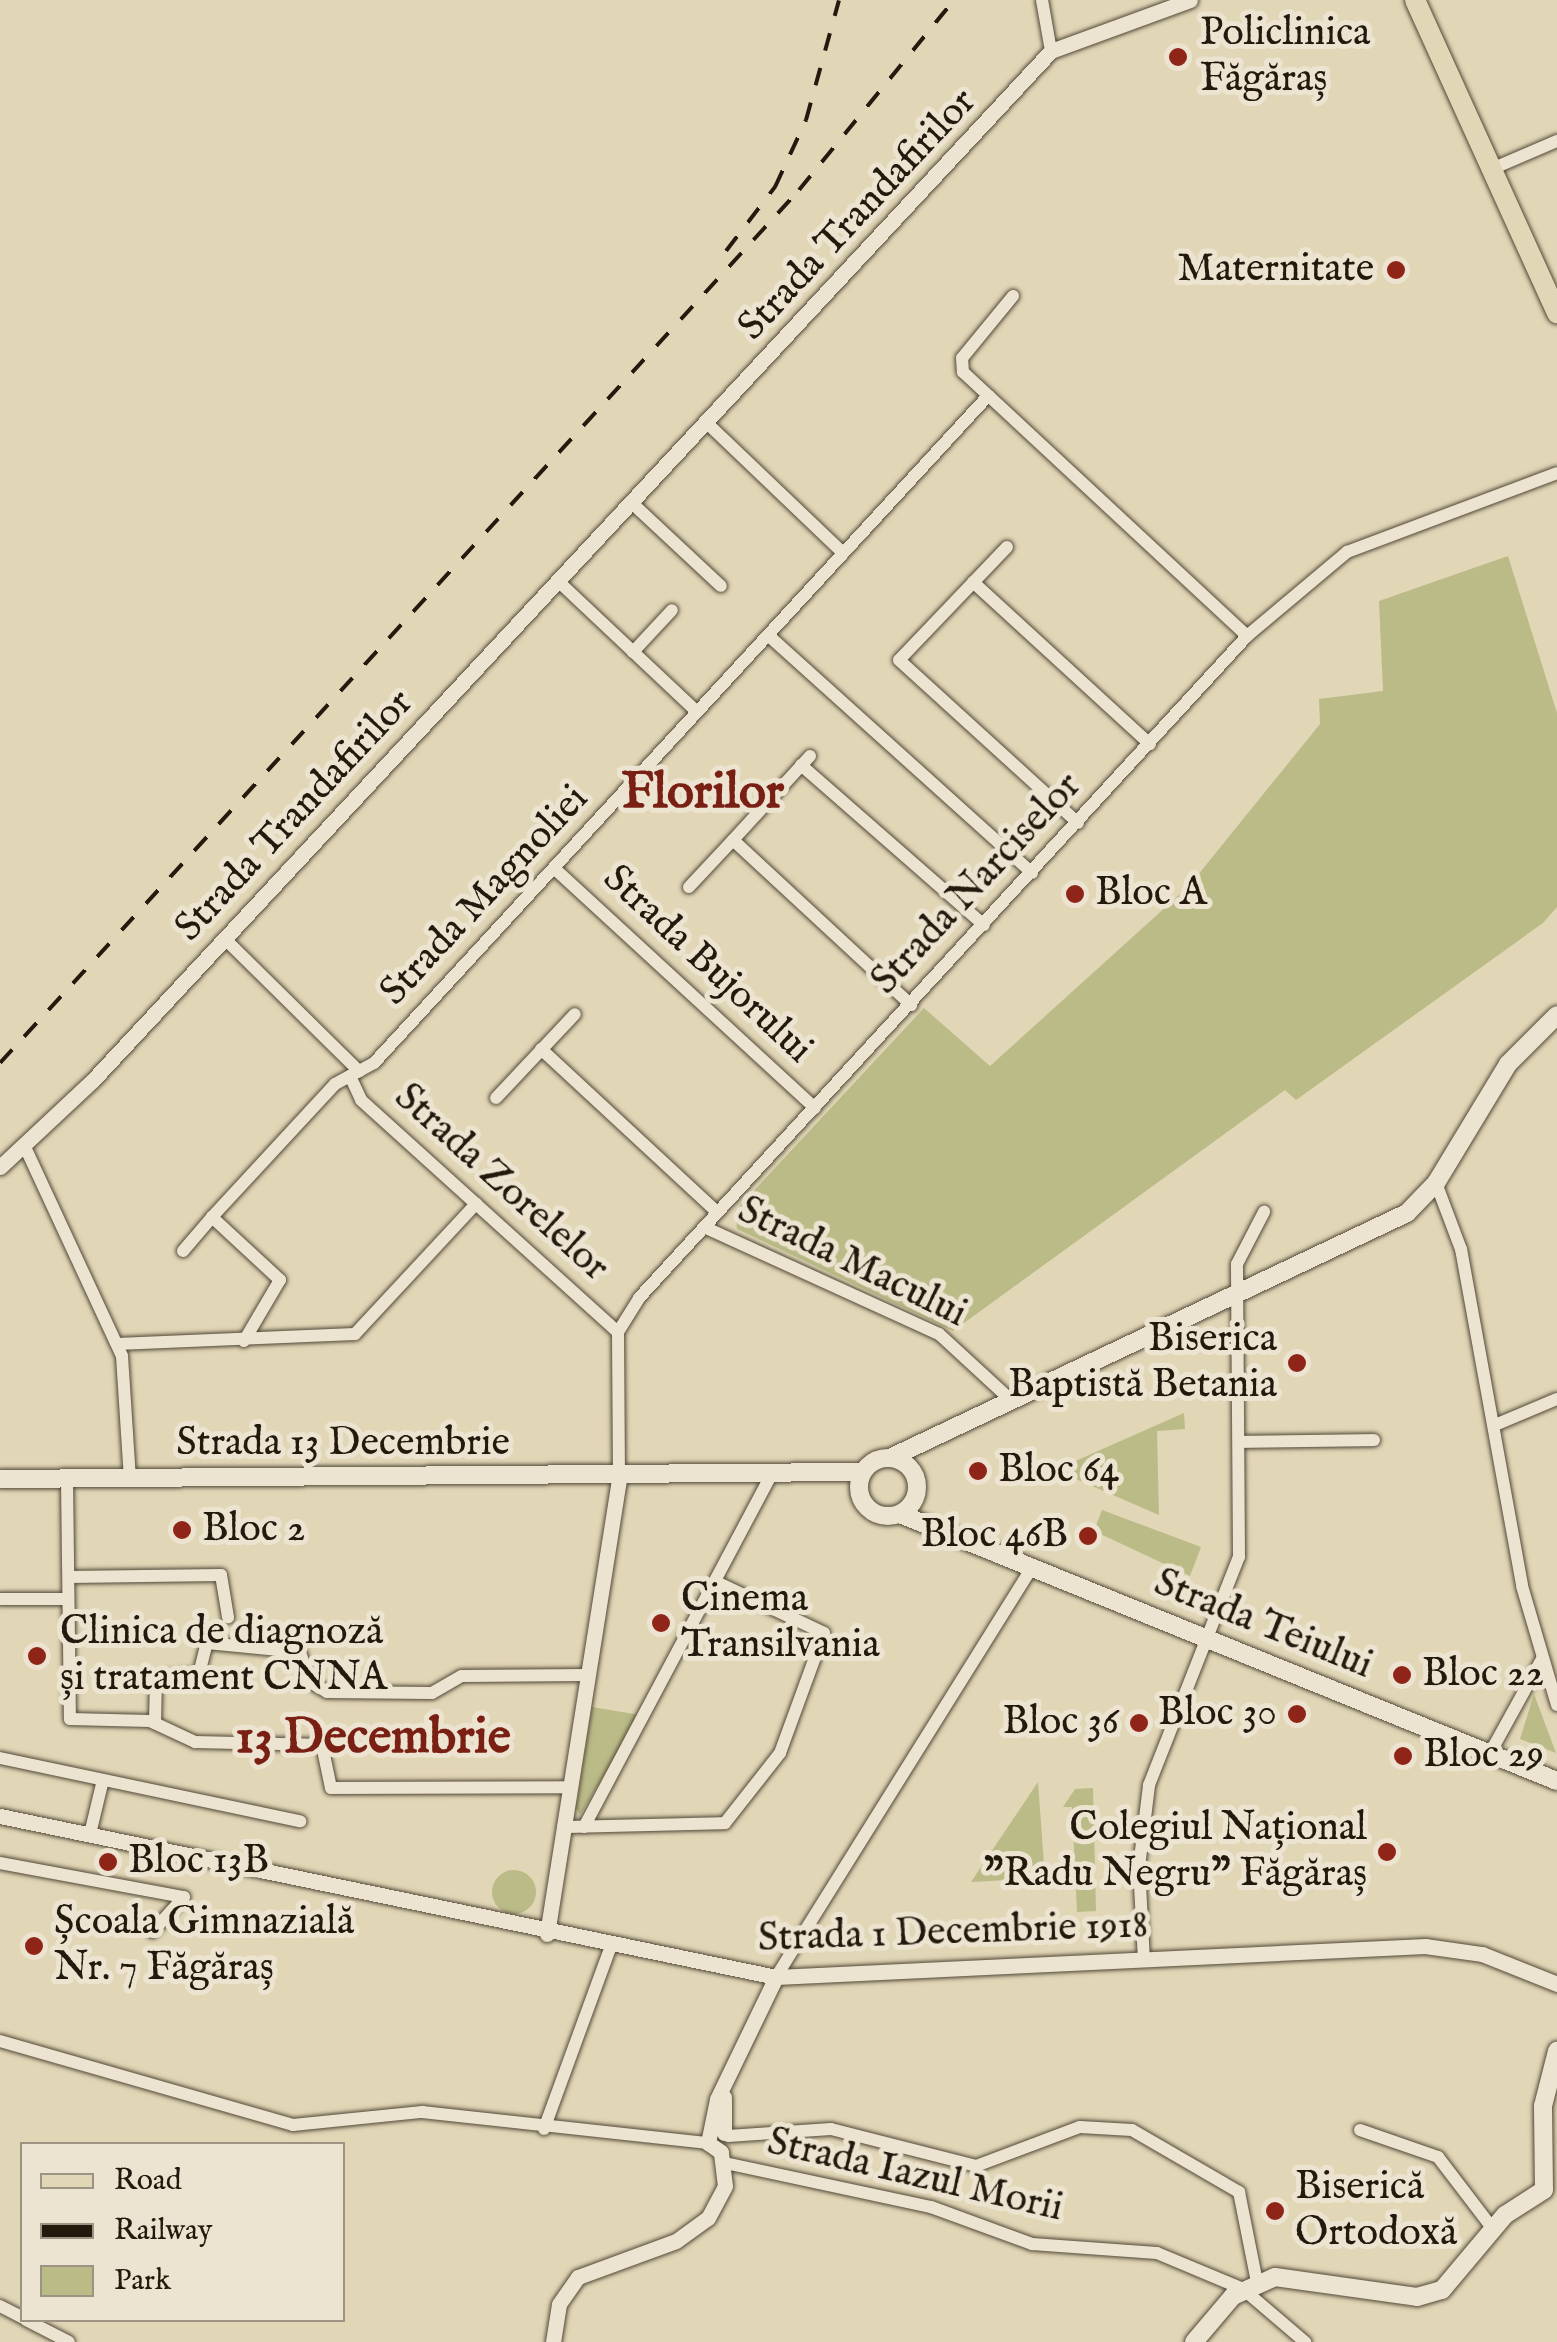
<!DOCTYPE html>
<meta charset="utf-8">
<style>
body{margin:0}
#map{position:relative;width:1557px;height:2342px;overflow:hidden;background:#e1d6b6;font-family:"IM FELL English",serif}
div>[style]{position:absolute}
.green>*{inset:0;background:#bb8}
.round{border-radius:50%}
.roads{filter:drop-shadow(0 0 2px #524837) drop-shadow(0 0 2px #524837)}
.minor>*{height:12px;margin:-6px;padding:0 6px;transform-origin:6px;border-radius:6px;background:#ece4d0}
.tertiary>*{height:15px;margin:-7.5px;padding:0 7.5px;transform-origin:7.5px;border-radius:7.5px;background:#ece4d0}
.secondary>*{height:18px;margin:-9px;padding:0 9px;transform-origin:9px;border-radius:9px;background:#ece4d0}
.secondary>.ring{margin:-9px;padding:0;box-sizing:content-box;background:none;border:18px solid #ece4d0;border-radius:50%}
.primary>*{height:20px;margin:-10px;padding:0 10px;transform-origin:10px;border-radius:10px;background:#e1d6b6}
.rail>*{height:4px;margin-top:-2px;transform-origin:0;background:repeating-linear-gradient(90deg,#23190d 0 18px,transparent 0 36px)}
.dots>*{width:28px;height:28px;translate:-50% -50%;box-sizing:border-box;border:5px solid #ece4d0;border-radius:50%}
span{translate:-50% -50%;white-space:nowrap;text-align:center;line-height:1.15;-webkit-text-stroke:10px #ece4d0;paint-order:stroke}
.poi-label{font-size:40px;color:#23190d}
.left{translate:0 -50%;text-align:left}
.right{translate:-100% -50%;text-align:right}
.street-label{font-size:40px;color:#23190d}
.district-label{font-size:50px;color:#7a1f14;font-weight:700}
.legend{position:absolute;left:20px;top:2142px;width:325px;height:180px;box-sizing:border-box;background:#ece4d0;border:2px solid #9c9382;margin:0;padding:12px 18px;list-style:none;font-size:30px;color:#23190d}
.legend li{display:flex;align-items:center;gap:20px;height:50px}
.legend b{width:50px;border:2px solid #9c9382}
</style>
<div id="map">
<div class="green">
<div style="clip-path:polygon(1508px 556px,1557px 713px,1557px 907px,1543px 923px,1296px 1100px,1285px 1090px,953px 1331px,737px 1229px,735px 1211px,924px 1008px,990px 1066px,1189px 886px,1320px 724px,1319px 699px,1383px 691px,1379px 601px)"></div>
<div style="clip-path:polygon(1184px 1413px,1185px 1429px,1157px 1431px,1159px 1515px,1055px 1470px)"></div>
<div style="clip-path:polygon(1102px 1510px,1201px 1547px,1190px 1576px,1094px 1531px)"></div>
<div style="clip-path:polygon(1534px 1694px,1556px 1753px,1520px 1739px)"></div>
<div style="clip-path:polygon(592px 1707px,640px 1715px,580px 1815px,576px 1808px)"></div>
<div style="clip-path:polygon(1038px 1782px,1045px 1878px,971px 1882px)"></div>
<div style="clip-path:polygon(1093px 1788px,1096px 1911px,1077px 1912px,1072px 1807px,1063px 1807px,1075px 1789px)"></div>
<div class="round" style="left:492px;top:1870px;width:44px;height:44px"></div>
</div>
<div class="roads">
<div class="minor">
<div style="left:1042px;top:0;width:52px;rotate:80deg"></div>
<div style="left:1494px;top:168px;width:69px;rotate:-23.2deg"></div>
<div style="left:1013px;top:296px;width:80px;rotate:129.4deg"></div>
<div style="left:962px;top:358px;width:14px;rotate:86deg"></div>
<div style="left:963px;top:372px;width:388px;rotate:42.9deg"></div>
<div style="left:708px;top:424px;width:187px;rotate:43.7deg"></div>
<div style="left:633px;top:504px;width:120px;rotate:43deg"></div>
<div style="left:1007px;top:547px;width:156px;rotate:133.7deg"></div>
<div style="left:899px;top:660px;width:242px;rotate:42.3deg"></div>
<div style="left:558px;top:581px;width:191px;rotate:43.3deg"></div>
<div style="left:973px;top:582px;width:240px;rotate:42.5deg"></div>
<div style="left:769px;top:636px;width:354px;rotate:42deg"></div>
<div style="left:633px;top:652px;width:57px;rotate:-47.1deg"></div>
<div style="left:801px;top:765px;width:243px;rotate:41.2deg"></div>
<div style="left:733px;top:840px;width:114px;rotate:-47.5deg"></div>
<div style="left:555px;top:869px;width:353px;rotate:42.6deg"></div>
<div style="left:689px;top:887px;width:64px;rotate:-46.9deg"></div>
<div style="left:733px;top:840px;width:243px;rotate:42.8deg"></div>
<div style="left:224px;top:938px;width:190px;rotate:44.6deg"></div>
<div style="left:541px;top:1049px;width:240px;rotate:42.8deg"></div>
<div style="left:350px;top:1076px;width:26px;rotate:65deg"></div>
<div style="left:361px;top:1100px;width:346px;rotate:42.1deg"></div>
<div style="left:496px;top:1098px;width:115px;rotate:-46.8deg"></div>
<div style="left:25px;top:1147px;width:230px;rotate:65.1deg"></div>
<div style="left:122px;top:1356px;width:123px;rotate:86.3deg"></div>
<div style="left:1436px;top:1183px;width:71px;rotate:69.3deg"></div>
<div style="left:1461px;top:1249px;width:342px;rotate:79.7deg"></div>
<div style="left:1522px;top:1586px;width:124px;rotate:73.6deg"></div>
<div style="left:704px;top:1227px;width:258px;rotate:24.5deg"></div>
<div style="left:939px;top:1334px;width:100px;rotate:42.6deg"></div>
<div style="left:183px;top:1251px;width:45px;rotate:-49.5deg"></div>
<div style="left:244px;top:1341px;width:71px;rotate:-59.5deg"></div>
<div style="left:280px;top:1280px;width:93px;rotate:-137.2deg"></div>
<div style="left:212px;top:1217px;width:181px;rotate:-47.2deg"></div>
<div style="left:335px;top:1084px;width:44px;rotate:-28.3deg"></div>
<div style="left:374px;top:1063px;width:907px;rotate:-47.37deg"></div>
<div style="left:117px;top:1344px;width:238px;rotate:-2.4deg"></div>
<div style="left:355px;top:1334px;width:178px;rotate:-47.1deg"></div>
<div style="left:1495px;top:1425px;width:67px;rotate:-22.8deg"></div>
<div style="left:1239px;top:1442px;width:135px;rotate:-0.8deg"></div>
<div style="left:619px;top:1478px;width:146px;rotate:-90.4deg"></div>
<div style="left:618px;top:1332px;width:40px;rotate:-58deg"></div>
<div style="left:639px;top:1298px;width:899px;rotate:-47.43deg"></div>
<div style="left:1247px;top:636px;width:131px;rotate:-40deg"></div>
<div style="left:1347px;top:552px;width:224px;rotate:-20.6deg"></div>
<div style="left:67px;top:1479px;width:240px;rotate:89.3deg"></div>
<div style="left:70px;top:1719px;width:80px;rotate:1.4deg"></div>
<div style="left:150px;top:1721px;width:50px;rotate:25deg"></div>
<div style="left:195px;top:1742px;width:127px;rotate:1.4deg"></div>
<div style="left:322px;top:1745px;width:44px;rotate:78.2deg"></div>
<div style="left:331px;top:1788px;width:237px;rotate:-0.2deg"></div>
<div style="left:69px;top:1577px;width:152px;rotate:-0.8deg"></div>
<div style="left:221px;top:1575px;width:43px;rotate:80.5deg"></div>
<div style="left:0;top:1599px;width:66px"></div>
<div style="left:155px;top:1723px;width:45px;rotate:-88.7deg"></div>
<div style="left:156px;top:1678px;width:43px;rotate:-5.3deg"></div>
<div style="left:199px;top:1674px;width:32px;rotate:-76deg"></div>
<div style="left:207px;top:1643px;width:93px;rotate:5.5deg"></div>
<div style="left:300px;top:1652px;width:32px;rotate:72deg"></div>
<div style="left:310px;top:1682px;width:20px;rotate:30deg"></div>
<div style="left:327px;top:1692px;width:105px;rotate:0.5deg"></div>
<div style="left:432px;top:1693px;width:34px;rotate:-30deg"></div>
<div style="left:462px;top:1676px;width:125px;rotate:-0.5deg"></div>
<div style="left:1489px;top:1755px;width:110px;rotate:-61.1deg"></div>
<div style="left:0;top:1758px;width:307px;rotate:11.9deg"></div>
<div style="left:563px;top:1827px;width:162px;rotate:-1.4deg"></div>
<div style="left:725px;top:1823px;width:89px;rotate:-51.8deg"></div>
<div style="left:780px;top:1753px;width:128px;rotate:-69.9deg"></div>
<div style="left:824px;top:1633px;width:117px;rotate:-154.7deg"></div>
<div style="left:584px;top:1827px;width:394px;rotate:-62deg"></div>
<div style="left:90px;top:1834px;width:51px;rotate:-76.5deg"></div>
<div style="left:0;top:1863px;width:187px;rotate:10.5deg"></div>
<div style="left:184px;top:1897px;width:47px;rotate:132.4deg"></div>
<div style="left:1144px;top:1961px;width:94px;rotate:-93deg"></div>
<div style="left:1139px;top:1867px;width:83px;rotate:-83deg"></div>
<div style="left:1149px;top:1785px;width:245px;rotate:-68.5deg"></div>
<div style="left:1239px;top:1557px;width:293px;rotate:-90.4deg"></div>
<div style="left:1237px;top:1264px;width:59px;rotate:-62.6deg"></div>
<div style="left:776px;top:1977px;width:483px;rotate:-58deg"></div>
<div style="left:0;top:2041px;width:305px;rotate:16deg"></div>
<div style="left:293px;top:2125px;width:130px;rotate:-5.8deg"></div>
<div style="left:422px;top:2112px;width:288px;rotate:6.2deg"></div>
<div style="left:544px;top:2129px;width:192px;rotate:-69.9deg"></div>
<div style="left:1360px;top:2130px;width:83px;rotate:19.1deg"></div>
<div style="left:1438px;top:2157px;width:91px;rotate:52.6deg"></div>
<div style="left:728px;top:2136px;width:103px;rotate:-3.9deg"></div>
<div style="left:831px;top:2129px;width:150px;rotate:14.3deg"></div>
<div style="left:976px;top:2166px;width:111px;rotate:-20.6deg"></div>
<div style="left:1080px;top:2127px;width:52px;rotate:3.3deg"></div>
<div style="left:1132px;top:2130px;width:124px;rotate:30.1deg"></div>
<div style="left:1239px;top:2192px;width:92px;rotate:78.7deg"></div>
<div style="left:725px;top:2163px;width:211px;rotate:12.1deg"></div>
<div style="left:931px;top:2207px;width:108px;rotate:20.1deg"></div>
<div style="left:1032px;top:2244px;width:125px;rotate:4.1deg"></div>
<div style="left:1157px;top:2253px;width:93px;rotate:22.7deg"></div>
<div style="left:1243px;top:2289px;width:82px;rotate:40.5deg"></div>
<div style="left:0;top:2306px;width:25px;rotate:27deg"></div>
<div style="left:26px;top:2320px;width:48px;rotate:27.1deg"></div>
</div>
<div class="tertiary">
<div style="left:0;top:1167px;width:127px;rotate:-43.1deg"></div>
<div style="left:93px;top:1080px;width:1406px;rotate:-47.05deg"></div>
<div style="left:1051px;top:51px;width:148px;rotate:-20.1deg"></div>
<div style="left:0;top:1816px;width:793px;rotate:11.72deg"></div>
<div style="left:776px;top:1977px;width:650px;rotate:-2.73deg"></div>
<div style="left:1425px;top:1946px;width:58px;rotate:8deg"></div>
<div style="left:1482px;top:1954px;width:81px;rotate:21.8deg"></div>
<div style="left:547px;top:1934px;width:462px;rotate:-81deg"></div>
<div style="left:724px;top:2133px;width:36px;rotate:-90deg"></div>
<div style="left:721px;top:2152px;width:16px;rotate:-145deg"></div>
<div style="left:708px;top:2143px;width:45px;rotate:-78.4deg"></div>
<div style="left:717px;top:2099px;width:136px;rotate:-64.2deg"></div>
<div style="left:553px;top:2342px;width:38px;rotate:-81deg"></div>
<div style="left:559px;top:2304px;width:33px;rotate:-55deg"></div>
<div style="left:578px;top:2277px;width:104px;rotate:-20.2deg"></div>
<div style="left:676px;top:2241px;width:39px;rotate:-36deg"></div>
<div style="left:708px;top:2218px;width:36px;rotate:-62deg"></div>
<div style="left:725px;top:2186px;width:34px;rotate:-97deg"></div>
</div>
<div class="secondary">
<div style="left:892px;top:1457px;width:570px;rotate:-25.35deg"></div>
<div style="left:1407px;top:1213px;width:42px;rotate:-46deg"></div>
<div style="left:1436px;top:1183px;width:139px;rotate:-58.8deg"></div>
<div style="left:1508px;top:1064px;width:69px;rotate:-45deg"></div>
<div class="ring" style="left:859px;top:1458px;width:40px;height:40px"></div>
<div style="left:0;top:1479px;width:862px;rotate:-0.47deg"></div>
<div style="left:900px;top:1514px;width:709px;rotate:22.12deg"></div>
<div style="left:1194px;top:2342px;width:60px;rotate:-49.7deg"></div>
<div style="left:1233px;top:2296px;width:46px;rotate:-24.3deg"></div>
<div style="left:1275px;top:2277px;width:143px;rotate:8deg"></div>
<div style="left:1417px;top:2297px;width:26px;rotate:-16deg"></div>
<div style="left:1442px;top:2290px;width:98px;rotate:-50deg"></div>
<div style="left:1505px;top:2215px;width:46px;rotate:-32.7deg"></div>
<div style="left:1544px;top:2190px;width:84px;rotate:-90.7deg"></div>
<div style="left:1543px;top:2106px;width:57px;rotate:-75.7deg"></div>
</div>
<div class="primary">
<div style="left:1415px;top:0;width:344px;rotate:65.6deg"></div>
</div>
</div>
<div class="rail">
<div style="left:726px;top:251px;width:81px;rotate:-52.6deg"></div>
<div style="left:775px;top:187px;width:74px;rotate:-65.2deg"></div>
<div style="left:806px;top:120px;width:124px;rotate:-74.6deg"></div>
<div style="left:0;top:1063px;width:1183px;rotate:-47.53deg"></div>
<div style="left:799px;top:190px;width:245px;rotate:-50.8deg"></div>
</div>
<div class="dots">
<div style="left:1178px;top:57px;background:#8f2418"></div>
<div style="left:1396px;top:270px;background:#8f2418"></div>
<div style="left:1075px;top:894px;background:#8f2418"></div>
<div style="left:1297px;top:1363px;background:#8f2418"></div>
<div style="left:978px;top:1471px;background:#8f2418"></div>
<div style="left:182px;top:1530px;background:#8f2418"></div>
<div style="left:1088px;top:1536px;background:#8f2418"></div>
<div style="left:661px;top:1623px;background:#8f2418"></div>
<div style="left:37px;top:1656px;background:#8f2418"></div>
<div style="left:1402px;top:1675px;background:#8f2418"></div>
<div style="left:1297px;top:1714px;background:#8f2418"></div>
<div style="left:1139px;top:1723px;background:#8f2418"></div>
<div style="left:1403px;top:1756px;background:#8f2418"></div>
<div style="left:1387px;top:1852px;background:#8f2418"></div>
<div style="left:108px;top:1862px;background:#8f2418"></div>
<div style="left:34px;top:1946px;background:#8f2418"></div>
<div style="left:1275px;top:2211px;background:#8f2418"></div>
</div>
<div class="poi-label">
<span class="left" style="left:1200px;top:57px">Policlinica<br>Făgăraș</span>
<span class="right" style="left:1374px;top:270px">Maternitate</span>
<span class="left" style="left:1095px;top:894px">Bloc A</span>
<span class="right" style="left:1277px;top:1363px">Biserica<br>Baptistă Betania</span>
<span class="left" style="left:998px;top:1471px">Bloc 64</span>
<span class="left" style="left:202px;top:1530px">Bloc 2</span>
<span class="right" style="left:1068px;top:1536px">Bloc 46B</span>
<span class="left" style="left:681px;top:1623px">Cinema<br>Transilvania</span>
<span class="left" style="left:60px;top:1656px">Clinica de diagnoză<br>și tratament CNNA</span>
<span class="left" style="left:1422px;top:1675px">Bloc 22</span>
<span class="right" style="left:1277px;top:1714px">Bloc 30</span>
<span class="right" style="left:1119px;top:1723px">Bloc 36</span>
<span class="left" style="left:1423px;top:1756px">Bloc 29</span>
<span class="right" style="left:1367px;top:1852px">Colegiul Național<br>"Radu Negru" Făgăraș</span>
<span class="left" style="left:128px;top:1862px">Bloc 13B</span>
<span class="left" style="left:54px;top:1946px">Școala Gimnazială<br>Nr. 7 Făgăraș</span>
<span class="left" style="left:1295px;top:2211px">Biserică<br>Ortodoxă</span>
</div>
<div class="street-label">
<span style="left:858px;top:215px;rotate:-47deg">Strada Trandafirilor</span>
<span style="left:295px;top:816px;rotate:-47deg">Strada Trandafirilor</span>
<span style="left:977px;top:884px;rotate:-47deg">Strada Narciselor</span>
<span style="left:485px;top:896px;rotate:-47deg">Strada Magnoliei</span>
<span style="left:707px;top:965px;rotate:43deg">Strada Bujorului</span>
<span style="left:501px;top:1183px;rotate:42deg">Strada Zorelelor</span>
<span style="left:852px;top:1263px;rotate:26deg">Strada Macului</span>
<span style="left:343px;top:1444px">Strada 13 Decembrie</span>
<span style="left:1263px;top:1625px;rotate:22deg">Strada Teiului</span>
<span style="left:953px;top:1933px;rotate:-2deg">Strada 1 Decembrie 1918</span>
<span style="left:915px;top:2176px;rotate:13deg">Strada Iazul Morii</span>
</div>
<div class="district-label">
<span style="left:703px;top:794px">Florilor</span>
<span style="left:373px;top:1739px">13 Decembrie</span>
</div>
<ul class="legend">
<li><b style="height:12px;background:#e1d6b6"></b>Road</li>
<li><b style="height:12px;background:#23190d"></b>Railway</li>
<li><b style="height:28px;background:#bb8"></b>Park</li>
</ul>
</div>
